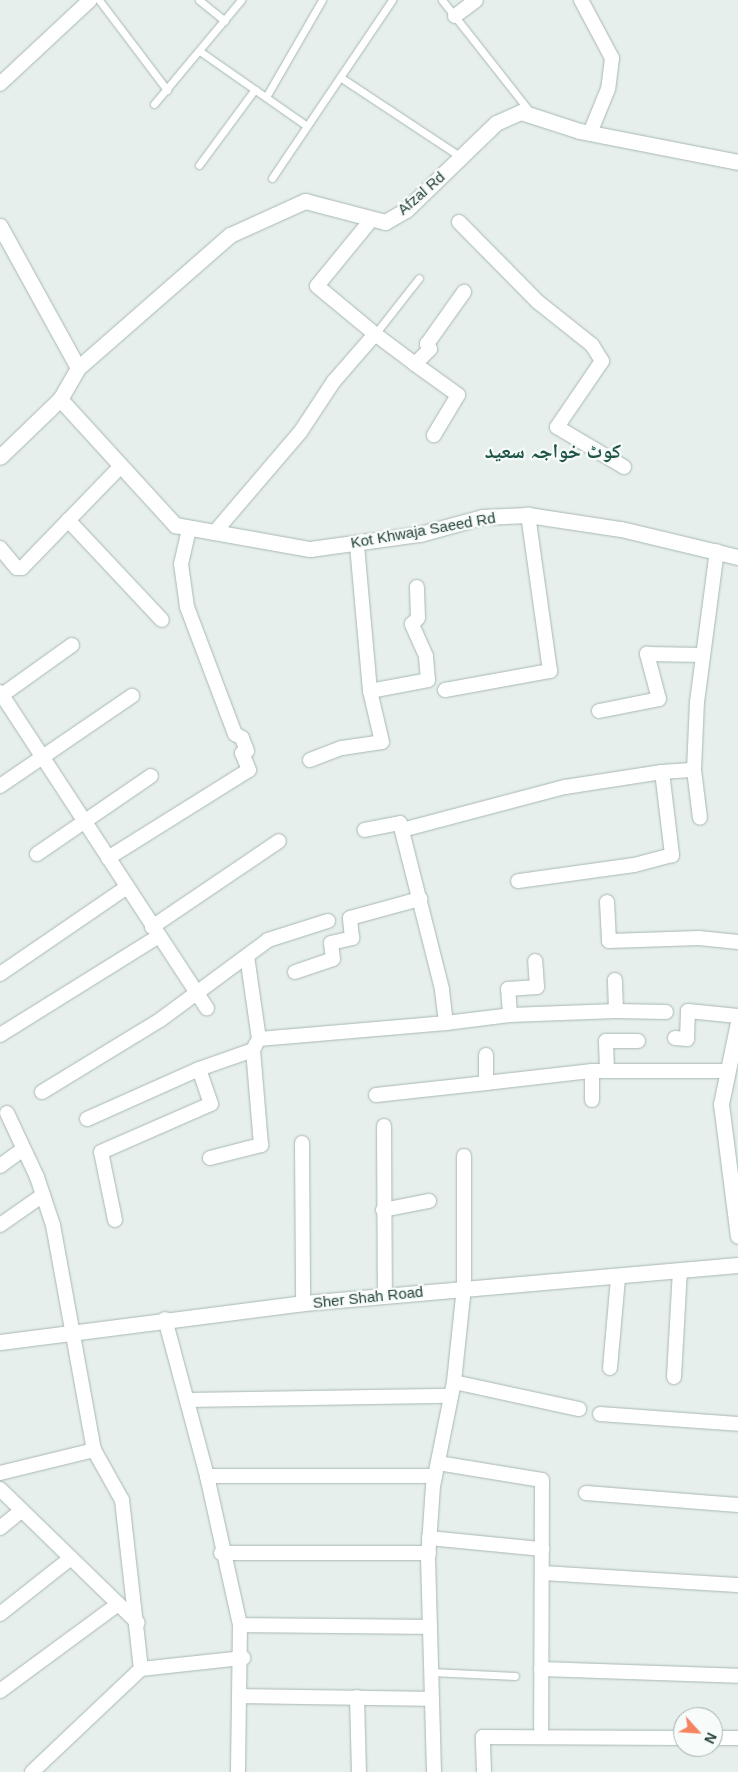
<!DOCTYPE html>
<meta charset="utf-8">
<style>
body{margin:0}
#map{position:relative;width:738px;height:1772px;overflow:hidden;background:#e6efeb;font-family:Arial,"Noto Naskh Arabic",sans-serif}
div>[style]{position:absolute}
.roads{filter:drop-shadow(0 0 1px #a8b8b2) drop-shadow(0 0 1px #a8b8b2)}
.service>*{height:7px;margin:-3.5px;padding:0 3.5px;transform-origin:3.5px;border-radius:3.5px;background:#fff}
.minor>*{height:14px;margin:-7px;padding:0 7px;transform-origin:7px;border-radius:7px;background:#fff}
.tertiary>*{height:15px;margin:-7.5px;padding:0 7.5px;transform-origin:7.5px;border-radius:7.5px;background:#fff}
.secondary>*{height:15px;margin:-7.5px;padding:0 7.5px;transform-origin:7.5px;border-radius:7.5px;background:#fff}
span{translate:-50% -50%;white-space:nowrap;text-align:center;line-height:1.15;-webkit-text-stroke:4.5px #f7fbf9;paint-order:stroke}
.street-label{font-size:15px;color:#24423a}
.district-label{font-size:20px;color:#1f5548;font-weight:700}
.north{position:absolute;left:673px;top:1707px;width:50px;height:50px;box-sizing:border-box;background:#f7fbf9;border:1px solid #a3b1ad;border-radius:50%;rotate:116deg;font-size:14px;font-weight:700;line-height:20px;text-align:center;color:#24423a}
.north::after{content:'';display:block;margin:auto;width:18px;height:22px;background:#f4845f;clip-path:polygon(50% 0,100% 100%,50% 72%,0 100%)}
</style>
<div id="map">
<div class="roads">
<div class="service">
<div style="left:99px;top:0;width:113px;rotate:52.9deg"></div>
<div style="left:199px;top:0;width:33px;rotate:39deg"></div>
<div style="left:442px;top:0;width:142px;rotate:51.8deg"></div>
<div style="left:201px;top:52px;width:129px;rotate:34.9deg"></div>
<div style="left:340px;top:77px;width:145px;rotate:33.5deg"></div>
<div style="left:266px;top:97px;width:112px;rotate:-60deg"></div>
<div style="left:154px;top:104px;width:136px;rotate:-50.1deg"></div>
<div style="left:199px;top:165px;width:94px;rotate:-53.6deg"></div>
<div style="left:272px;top:178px;width:215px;rotate:-56deg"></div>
<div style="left:375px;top:334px;width:71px;rotate:-51.8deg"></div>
<div style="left:431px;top:1672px;width:84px;rotate:2.7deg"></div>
</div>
<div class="minor">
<div style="left:581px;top:0;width:66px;rotate:61.9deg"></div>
<div style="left:612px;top:58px;width:31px;rotate:97deg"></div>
<div style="left:608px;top:89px;width:48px;rotate:112.2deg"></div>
<div style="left:455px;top:16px;width:26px;rotate:-37deg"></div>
<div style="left:0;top:84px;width:123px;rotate:-43deg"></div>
<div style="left:371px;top:220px;width:85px;rotate:129.3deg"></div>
<div style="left:317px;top:286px;width:75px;rotate:39.6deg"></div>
<div style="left:375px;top:334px;width:50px;rotate:36.9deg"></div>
<div style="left:415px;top:364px;width:21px;rotate:-45deg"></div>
<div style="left:430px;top:349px;width:6px;rotate:-121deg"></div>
<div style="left:427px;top:344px;width:64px;rotate:-54.6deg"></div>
<div style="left:459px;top:222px;width:112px;rotate:45.4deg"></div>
<div style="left:538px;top:302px;width:69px;rotate:38.5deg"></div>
<div style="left:592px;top:345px;width:19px;rotate:58deg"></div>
<div style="left:602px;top:361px;width:80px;rotate:124.3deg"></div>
<div style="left:557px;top:427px;width:78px;rotate:30.8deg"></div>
<div style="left:415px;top:364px;width:53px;rotate:35.8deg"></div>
<div style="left:458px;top:395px;width:47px;rotate:121deg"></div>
<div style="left:68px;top:520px;width:137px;rotate:46.8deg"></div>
<div style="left:214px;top:533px;width:134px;rotate:-49.5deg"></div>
<div style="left:301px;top:431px;width:60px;rotate:-56.6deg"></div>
<div style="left:334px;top:381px;width:62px;rotate:-48.9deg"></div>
<div style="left:0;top:548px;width:26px;rotate:50deg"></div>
<div style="left:17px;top:568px;width:5px"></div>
<div style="left:22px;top:568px;width:142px;rotate:-45.9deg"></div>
<div style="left:445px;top:690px;width:107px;rotate:-10.3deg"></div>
<div style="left:550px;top:671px;width:158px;rotate:-98deg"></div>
<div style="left:370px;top:691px;width:59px;rotate:-10.7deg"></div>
<div style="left:428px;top:680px;width:24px;rotate:-95deg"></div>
<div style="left:426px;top:656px;width:35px;rotate:-114deg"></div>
<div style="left:412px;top:624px;width:8px;rotate:-45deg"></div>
<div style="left:418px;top:618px;width:31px;rotate:-92deg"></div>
<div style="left:0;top:692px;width:378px;rotate:56.8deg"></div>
<div style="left:2px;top:695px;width:86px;rotate:-35.5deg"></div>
<div style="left:599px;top:711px;width:61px;rotate:-11.3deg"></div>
<div style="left:659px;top:699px;width:47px;rotate:-104.9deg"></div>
<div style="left:647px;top:654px;width:56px;rotate:1deg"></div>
<div style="left:310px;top:760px;width:34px;rotate:-21deg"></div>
<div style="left:342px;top:748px;width:40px;rotate:-8.5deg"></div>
<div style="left:382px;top:742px;width:52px;rotate:-103.2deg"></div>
<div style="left:370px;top:691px;width:148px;rotate:-95.1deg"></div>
<div style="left:694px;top:770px;width:48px;rotate:82.9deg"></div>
<div style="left:662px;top:772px;width:32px;rotate:-4deg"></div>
<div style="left:694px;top:770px;width:68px;rotate:-87.5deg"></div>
<div style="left:697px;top:702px;width:152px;rotate:-82.5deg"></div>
<div style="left:0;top:786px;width:160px;rotate:-34.3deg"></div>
<div style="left:402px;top:830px;width:169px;rotate:-14.8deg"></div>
<div style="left:565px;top:787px;width:98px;rotate:-8.8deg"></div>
<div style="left:662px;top:772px;width:84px;rotate:83.1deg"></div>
<div style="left:672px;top:855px;width:39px;rotate:165deg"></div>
<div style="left:634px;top:865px;width:117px;rotate:172.1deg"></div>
<div style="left:37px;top:854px;width:138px;rotate:-34.4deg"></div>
<div style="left:108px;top:858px;width:166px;rotate:-32deg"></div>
<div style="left:249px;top:770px;width:18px;rotate:-112deg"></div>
<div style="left:242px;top:753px;width:5px;rotate:-22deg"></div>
<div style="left:247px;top:751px;width:14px;rotate:-111deg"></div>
<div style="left:242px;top:738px;width:8px;rotate:-150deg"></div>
<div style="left:235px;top:734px;width:136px;rotate:-110.7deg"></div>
<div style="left:187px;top:607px;width:43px;rotate:-97.9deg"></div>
<div style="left:181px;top:564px;width:37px;rotate:-77deg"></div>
<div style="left:607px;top:902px;width:39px;rotate:87deg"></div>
<div style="left:609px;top:941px;width:90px;rotate:-1.9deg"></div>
<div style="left:699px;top:938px;width:39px;rotate:6deg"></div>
<div style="left:152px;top:927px;width:153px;rotate:-34.1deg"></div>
<div style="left:247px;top:956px;width:84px;rotate:81.8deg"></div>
<div style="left:259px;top:1039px;width:188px;rotate:-4.9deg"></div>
<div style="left:446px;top:1023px;width:34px;rotate:-97deg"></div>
<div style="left:442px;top:989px;width:171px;rotate:-104.2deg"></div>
<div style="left:400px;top:823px;width:36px;rotate:169deg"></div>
<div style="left:295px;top:972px;width:40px;rotate:-18.9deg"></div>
<div style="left:333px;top:959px;width:16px;rotate:-97deg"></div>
<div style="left:331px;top:943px;width:22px;rotate:-13deg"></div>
<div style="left:352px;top:938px;width:20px;rotate:-96deg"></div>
<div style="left:350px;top:918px;width:73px;rotate:-15.2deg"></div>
<div style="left:0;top:974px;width:154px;rotate:-34.4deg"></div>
<div style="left:616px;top:1011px;width:50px;rotate:1.1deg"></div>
<div style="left:510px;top:1015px;width:106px;rotate:-2.2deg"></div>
<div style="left:616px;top:1011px;width:31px;rotate:-92deg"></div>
<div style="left:446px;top:1023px;width:64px;rotate:-7.1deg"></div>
<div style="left:510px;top:1015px;width:26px;rotate:-94deg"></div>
<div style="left:508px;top:989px;width:29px;rotate:-4deg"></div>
<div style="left:537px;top:987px;width:26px;rotate:-94deg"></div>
<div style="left:0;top:1035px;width:187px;rotate:-31.9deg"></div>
<div style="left:675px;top:1038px;width:12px;rotate:5deg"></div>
<div style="left:687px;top:1039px;width:28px;rotate:-88deg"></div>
<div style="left:688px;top:1011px;width:50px;rotate:5.7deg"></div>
<div style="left:486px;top:1055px;width:28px;rotate:90deg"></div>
<div style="left:486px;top:1083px;width:107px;rotate:-6.5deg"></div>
<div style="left:607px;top:1071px;width:30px;rotate:-92deg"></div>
<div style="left:606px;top:1041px;width:32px"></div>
<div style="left:42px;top:1092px;width:138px;rotate:-31.4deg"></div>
<div style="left:160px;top:1020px;width:134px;rotate:-36.5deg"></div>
<div style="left:268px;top:940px;width:63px;rotate:-17.6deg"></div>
<div style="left:376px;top:1095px;width:111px;rotate:-6.2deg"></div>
<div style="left:592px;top:1100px;width:29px;rotate:-90deg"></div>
<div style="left:592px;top:1071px;width:136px"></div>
<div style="left:7px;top:1113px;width:71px;rotate:64.9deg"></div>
<div style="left:37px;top:1177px;width:51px;rotate:71.6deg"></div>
<div style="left:53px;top:1225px;width:229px;rotate:79.7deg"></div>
<div style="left:94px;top:1450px;width:57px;rotate:60.8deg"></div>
<div style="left:122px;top:1500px;width:170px;rotate:83.6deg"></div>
<div style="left:87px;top:1119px;width:123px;rotate:-24.1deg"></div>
<div style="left:384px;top:1126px;width:170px;rotate:89.7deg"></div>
<div style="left:302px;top:1143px;width:160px;rotate:89.6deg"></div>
<div style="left:210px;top:1158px;width:53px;rotate:-14.3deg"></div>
<div style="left:261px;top:1145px;width:95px;rotate:-94.8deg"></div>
<div style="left:253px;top:1050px;width:7px;rotate:-63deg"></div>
<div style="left:0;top:1166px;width:29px;rotate:-36deg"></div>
<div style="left:383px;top:1210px;width:47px;rotate:-11.1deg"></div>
<div style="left:115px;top:1220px;width:69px;rotate:-101.6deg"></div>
<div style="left:101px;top:1152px;width:120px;rotate:-23.6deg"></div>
<div style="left:211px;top:1104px;width:37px;rotate:-109deg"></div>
<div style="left:199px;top:1069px;width:57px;rotate:-19.4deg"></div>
<div style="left:0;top:1225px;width:52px;rotate:-34.9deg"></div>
<div style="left:165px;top:1319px;width:163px;rotate:75deg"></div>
<div style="left:207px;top:1476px;width:153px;rotate:77.5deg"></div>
<div style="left:240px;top:1625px;width:147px;rotate:90.8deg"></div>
<div style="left:610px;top:1368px;width:90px;rotate:-84.9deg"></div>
<div style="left:674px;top:1377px;width:106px;rotate:-86.8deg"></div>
<div style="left:454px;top:1382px;width:128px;rotate:12.2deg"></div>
<div style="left:187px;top:1400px;width:264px;rotate:-0.9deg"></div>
<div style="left:600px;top:1414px;width:138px;rotate:4.1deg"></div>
<div style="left:438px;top:1463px;width:105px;rotate:9.3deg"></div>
<div style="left:542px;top:1480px;width:257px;rotate:90.2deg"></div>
<div style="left:0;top:1473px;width:97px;rotate:-13.7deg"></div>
<div style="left:207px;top:1476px;width:228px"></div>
<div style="left:0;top:1489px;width:192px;rotate:44.2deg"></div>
<div style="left:586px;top:1493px;width:152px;rotate:4.5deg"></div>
<div style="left:0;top:1528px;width:28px;rotate:-39deg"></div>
<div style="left:429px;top:1538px;width:114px;rotate:5.6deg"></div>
<div style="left:221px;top:1553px;width:208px"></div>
<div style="left:542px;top:1573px;width:196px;rotate:3.5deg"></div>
<div style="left:0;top:1614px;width:90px;rotate:-38.3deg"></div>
<div style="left:240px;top:1625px;width:190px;rotate:0.6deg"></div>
<div style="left:541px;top:1669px;width:197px;rotate:2deg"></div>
<div style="left:0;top:1691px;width:147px;rotate:-36.4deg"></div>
<div style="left:242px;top:1696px;width:190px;rotate:0.9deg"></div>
<div style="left:357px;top:1697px;width:75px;rotate:88.5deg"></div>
<div style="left:713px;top:1738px;width:25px"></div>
<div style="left:32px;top:1772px;width:150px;rotate:-43.4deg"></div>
<div style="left:141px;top:1669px;width:103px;rotate:-6.2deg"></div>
<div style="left:434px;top:1772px;width:213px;rotate:-91.6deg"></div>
<div style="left:428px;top:1559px;width:73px;rotate:-86.1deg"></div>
<div style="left:433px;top:1486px;width:106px;rotate:-78.6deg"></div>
<div style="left:454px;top:1382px;width:96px;rotate:-84deg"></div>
<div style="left:464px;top:1287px;width:131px;rotate:-90deg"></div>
<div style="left:484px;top:1772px;width:35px;rotate:-92deg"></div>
<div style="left:483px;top:1737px;width:200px;rotate:0.3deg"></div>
</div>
<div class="tertiary">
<div style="left:0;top:226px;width:162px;rotate:61.2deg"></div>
<div style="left:78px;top:368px;width:36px;rotate:120deg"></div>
<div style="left:60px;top:399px;width:83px;rotate:136deg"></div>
<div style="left:78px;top:368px;width:202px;rotate:-41.2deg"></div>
<div style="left:230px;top:235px;width:82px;rotate:-24.4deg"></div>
<div style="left:305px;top:201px;width:83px;rotate:14.7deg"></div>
<div style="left:385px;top:222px;width:24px;rotate:-30deg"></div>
<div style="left:406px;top:210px;width:125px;rotate:-44deg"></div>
<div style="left:496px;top:123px;width:27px;rotate:-24deg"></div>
<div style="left:521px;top:112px;width:62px;rotate:17.9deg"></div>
<div style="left:580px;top:131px;width:161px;rotate:11.1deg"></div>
<div style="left:60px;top:399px;width:171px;rotate:47.6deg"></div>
<div style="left:175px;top:525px;width:137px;rotate:10.1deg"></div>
<div style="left:310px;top:549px;width:111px;rotate:-7.8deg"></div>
<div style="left:420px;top:534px;width:64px;rotate:-15.3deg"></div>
<div style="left:482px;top:517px;width:46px;rotate:-2.5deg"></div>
<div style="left:528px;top:515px;width:94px;rotate:8.6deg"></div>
<div style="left:621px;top:529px;width:120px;rotate:13.5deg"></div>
</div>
<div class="secondary">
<div style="left:738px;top:1022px;width:84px;rotate:101.7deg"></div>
<div style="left:721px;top:1104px;width:133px;rotate:82.7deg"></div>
<div style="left:0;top:1342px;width:305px;rotate:-7.3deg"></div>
<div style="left:303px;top:1303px;width:437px;rotate:-5deg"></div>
</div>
</div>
<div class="street-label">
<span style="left:421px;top:193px;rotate:-41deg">Afzal Rd</span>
<span style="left:423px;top:530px;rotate:-10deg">Kot Khwaja Saeed Rd</span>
<span style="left:368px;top:1297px;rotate:-6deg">Sher Shah Road</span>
</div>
<div class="district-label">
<span style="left:553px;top:451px">کوٹ خواجہ سعید</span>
</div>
<div class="north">N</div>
</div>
